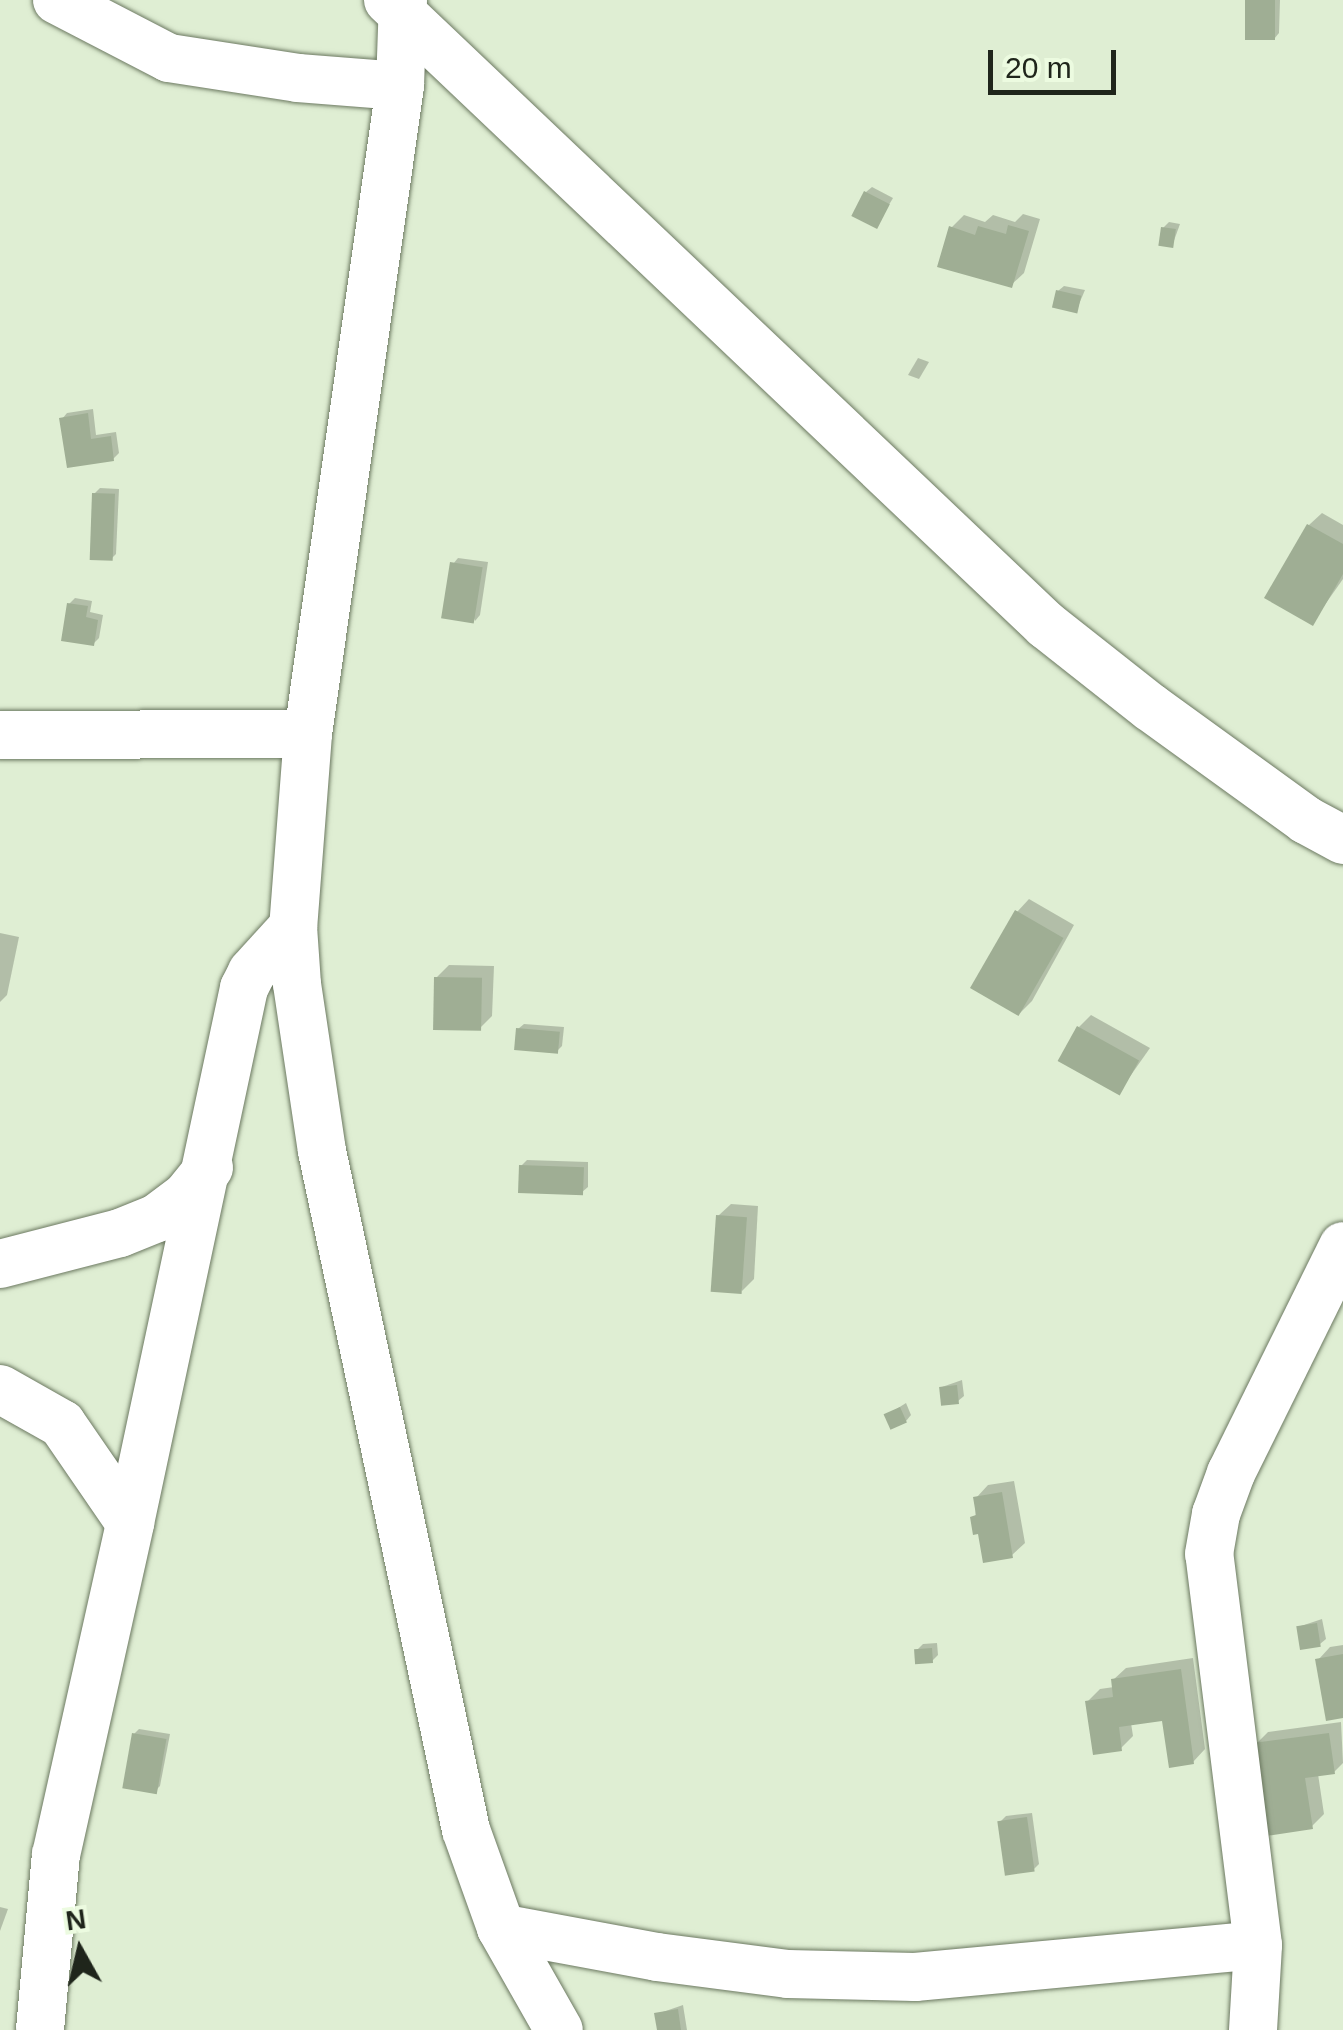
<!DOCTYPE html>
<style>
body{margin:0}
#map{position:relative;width:1343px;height:2030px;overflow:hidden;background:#dfeed3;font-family:Arial,sans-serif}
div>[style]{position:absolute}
.shadow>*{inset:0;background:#0003}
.building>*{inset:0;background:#9fae94;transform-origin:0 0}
.roads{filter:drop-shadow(0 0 2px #6c7961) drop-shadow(0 0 2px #6c7961)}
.street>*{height:48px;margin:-24px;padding:0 24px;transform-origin:24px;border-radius:24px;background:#fff}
span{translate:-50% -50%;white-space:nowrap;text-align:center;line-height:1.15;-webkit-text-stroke:8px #ecfbe0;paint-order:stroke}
.north{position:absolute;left:30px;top:1900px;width:100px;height:100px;-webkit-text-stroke:8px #ecfbe0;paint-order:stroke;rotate:352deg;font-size:28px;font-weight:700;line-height:40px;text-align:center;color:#1f251b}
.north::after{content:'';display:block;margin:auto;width:35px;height:45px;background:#1f251b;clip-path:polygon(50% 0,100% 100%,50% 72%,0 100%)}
.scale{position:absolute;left:988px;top:50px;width:128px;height:45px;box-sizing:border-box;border:5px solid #1f251b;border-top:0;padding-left:12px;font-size:30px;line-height:35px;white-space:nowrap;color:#1f251b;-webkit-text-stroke:8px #ecfbe0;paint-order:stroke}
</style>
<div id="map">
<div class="shadow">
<div style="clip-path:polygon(1247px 0,1280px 0,1279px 33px,1274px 39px)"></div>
<div style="clip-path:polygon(872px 187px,893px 198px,877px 225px,866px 192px)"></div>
<div style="clip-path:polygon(1023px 214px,1040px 219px,1024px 273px,1011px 285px,951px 228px,964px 215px,985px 222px,993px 215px,1015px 222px)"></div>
<div style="clip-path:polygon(1169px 222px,1180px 224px,1172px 246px,1163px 228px)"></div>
<div style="clip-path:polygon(1064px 286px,1085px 290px,1076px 311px,1058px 291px)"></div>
<div style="clip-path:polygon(918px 358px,929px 362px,919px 379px,908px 375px)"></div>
<div style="clip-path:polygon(93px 409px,96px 435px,116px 432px,119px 453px,113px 459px,62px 419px,67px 413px)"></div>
<div style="clip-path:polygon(100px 488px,119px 489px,116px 554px,110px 560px,94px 494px)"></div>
<div style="clip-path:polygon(1322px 513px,1343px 525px,1343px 579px,1312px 623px,1268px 597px,1309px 525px)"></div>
<div style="clip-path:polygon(458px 558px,488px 562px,480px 615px,475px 621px,453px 564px)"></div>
<div style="clip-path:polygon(75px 598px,92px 601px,90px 612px,103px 615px,99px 638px,93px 644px,69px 604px)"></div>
<div style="clip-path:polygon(1029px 899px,1074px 925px,1032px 1001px,1020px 1013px,1017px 912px)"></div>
<div style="clip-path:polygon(0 933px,19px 937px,7px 995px,0 1002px)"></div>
<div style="clip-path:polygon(449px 965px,494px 966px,492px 1016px,480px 1028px,436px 978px)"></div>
<div style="clip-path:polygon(1091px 1015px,1150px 1048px,1119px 1092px,1079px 1027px)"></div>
<div style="clip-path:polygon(524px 1024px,564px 1027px,562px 1046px,557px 1051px,518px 1029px)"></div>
<div style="clip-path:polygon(527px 1160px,588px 1162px,588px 1187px,582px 1192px,521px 1166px)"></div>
<div style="clip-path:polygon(731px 1204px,758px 1206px,754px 1279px,742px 1291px,718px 1216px)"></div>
<div style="clip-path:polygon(962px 1380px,964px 1396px,958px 1401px,942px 1387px)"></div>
<div style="clip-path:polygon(906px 1403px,911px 1415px,906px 1421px,887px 1415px)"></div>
<div style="clip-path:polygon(1014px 1481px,1025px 1543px,1012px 1555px,980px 1531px,975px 1532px,976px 1498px,988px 1485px)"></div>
<div style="clip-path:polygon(1322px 1619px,1326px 1639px,1320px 1644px,1298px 1627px)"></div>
<div style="clip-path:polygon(937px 1643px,938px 1655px,932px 1661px,917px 1650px,923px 1644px)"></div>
<div style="clip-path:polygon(1343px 1645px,1343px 1716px,1318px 1660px,1330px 1647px)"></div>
<div style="clip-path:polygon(1193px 1658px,1205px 1749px,1193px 1762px,1164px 1718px,1131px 1723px,1133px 1736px,1121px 1748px,1088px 1701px,1100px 1689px,1114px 1687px,1113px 1680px,1126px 1668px)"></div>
<div style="clip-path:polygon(1341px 1722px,1343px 1763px,1334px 1772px,1318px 1774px,1324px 1814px,1311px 1827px,1256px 1744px,1268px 1732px)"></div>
<div style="clip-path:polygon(139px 1729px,170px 1734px,160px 1786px,155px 1791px,134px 1734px)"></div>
<div style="clip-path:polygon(1032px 1813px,1039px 1864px,1034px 1869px,1000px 1822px,1006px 1816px)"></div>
<div style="clip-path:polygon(0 1907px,8px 1909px,0 1931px)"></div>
<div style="clip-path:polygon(683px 2005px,687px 2030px,659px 2030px,657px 2014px)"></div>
</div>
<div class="building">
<div style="left:1245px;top:0;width:30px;height:40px"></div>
<div style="left:864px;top:191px;width:29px;height:28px;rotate:27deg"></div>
<div style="clip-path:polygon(1008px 225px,1029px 231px,1012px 288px,937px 267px,949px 226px,975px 235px,978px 226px,1006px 234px)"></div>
<div style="left:1161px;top:227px;width:15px;height:19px;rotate:8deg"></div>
<div style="left:1056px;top:290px;width:26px;height:18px;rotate:13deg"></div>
<div style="clip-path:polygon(88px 413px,91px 439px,111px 436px,114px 461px,67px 468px,59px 418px)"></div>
<div style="left:92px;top:493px;width:23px;height:67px;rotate:2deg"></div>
<div style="clip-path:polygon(1307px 524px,1343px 544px,1343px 574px,1313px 626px,1264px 598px)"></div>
<div style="left:450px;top:562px;width:33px;height:57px;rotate:9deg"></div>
<div style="clip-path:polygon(67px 603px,88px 606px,86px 617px,98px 620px,94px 646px,61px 641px)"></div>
<div style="left:1015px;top:910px;width:56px;height:90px;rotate:30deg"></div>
<div style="left:434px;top:977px;width:48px;height:53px;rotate:1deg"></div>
<div style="left:1077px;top:1026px;width:71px;height:40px;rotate:29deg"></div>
<div style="left:516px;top:1028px;width:44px;height:22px;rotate:5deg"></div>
<div style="left:519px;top:1165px;width:65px;height:28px;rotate:2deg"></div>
<div style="left:716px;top:1215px;width:31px;height:77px;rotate:4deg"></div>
<div style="left:957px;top:1385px;width:19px;height:18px;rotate:84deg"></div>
<div style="left:900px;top:1407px;width:17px;height:18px;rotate:66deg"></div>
<div style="clip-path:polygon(1002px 1492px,1013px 1558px,983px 1563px,978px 1534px,973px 1535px,970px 1517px,976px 1515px,973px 1497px)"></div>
<div style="left:1317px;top:1623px;width:24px;height:21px;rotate:81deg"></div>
<div style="left:932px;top:1648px;width:15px;height:18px;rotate:86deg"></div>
<div style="clip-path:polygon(1343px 1654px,1343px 1718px,1326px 1721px,1315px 1659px)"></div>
<div style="clip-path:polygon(1181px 1669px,1194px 1764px,1169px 1768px,1162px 1721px,1119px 1727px,1122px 1751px,1093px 1755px,1085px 1701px,1113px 1697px,1111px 1679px)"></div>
<div style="left:132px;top:1733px;width:35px;height:56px;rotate:10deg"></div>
<div style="clip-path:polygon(1329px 1733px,1335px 1774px,1305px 1778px,1313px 1829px,1266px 1836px,1253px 1743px)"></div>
<div style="left:1027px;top:1817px;width:55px;height:30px;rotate:82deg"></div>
<div style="clip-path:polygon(678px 2009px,681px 2030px,657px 2030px,654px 2013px)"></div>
</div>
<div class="roads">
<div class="street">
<div style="left:57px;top:0;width:126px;rotate:27.4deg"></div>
<div style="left:169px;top:58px;width:131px;rotate:8.8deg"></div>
<div style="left:298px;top:78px;width:102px;rotate:4.5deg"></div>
<div style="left:388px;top:0;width:908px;rotate:43.53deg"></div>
<div style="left:1046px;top:625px;width:132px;rotate:38.3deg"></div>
<div style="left:1150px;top:707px;width:193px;rotate:35.9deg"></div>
<div style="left:1306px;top:820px;width:42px;rotate:28.4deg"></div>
<div style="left:403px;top:0;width:86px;rotate:92deg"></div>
<div style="left:400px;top:86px;width:654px;rotate:98.08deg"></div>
<div style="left:308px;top:734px;width:194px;rotate:94.4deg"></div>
<div style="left:293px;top:927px;width:57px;rotate:86deg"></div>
<div style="left:297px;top:984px;width:169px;rotate:81.5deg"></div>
<div style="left:322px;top:1151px;width:694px;rotate:78.03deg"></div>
<div style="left:466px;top:1830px;width:104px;rotate:70.3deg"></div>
<div style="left:501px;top:1928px;width:117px;rotate:60.4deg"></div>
<div style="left:0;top:735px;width:308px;rotate:-0.2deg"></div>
<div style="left:0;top:1264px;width:124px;rotate:-14.5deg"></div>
<div style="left:120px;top:1233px;width:40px;rotate:-22deg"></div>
<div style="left:157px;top:1218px;width:38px;rotate:-37deg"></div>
<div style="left:187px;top:1195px;width:35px;rotate:-51deg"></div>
<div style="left:0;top:1389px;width:71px;rotate:29.4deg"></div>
<div style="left:62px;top:1424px;width:120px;rotate:55.5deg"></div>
<div style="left:130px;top:1523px;width:547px;rotate:-77.97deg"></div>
<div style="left:244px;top:988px;width:18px;rotate:-63deg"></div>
<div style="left:252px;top:972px;width:61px;rotate:-47.7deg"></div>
<div style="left:501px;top:1928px;width:159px;rotate:10.5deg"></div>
<div style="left:657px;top:1957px;width:132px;rotate:7.4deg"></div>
<div style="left:788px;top:1974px;width:127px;rotate:1.4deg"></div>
<div style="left:915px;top:1977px;width:344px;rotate:-5.3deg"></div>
<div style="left:40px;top:2030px;width:176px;rotate:-84.8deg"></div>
<div style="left:56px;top:1855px;width:340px;rotate:-77.4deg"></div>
<div style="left:1253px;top:2030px;width:85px;rotate:-86.6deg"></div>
<div style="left:1258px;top:1945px;width:394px;rotate:-97.1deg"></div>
<div style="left:1209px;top:1554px;width:41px;rotate:-80.1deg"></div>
<div style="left:1216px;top:1514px;width:44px;rotate:-69.9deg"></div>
<div style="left:1231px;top:1473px;width:253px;rotate:-63.7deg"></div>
</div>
</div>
<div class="north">N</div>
<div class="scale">20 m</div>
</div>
